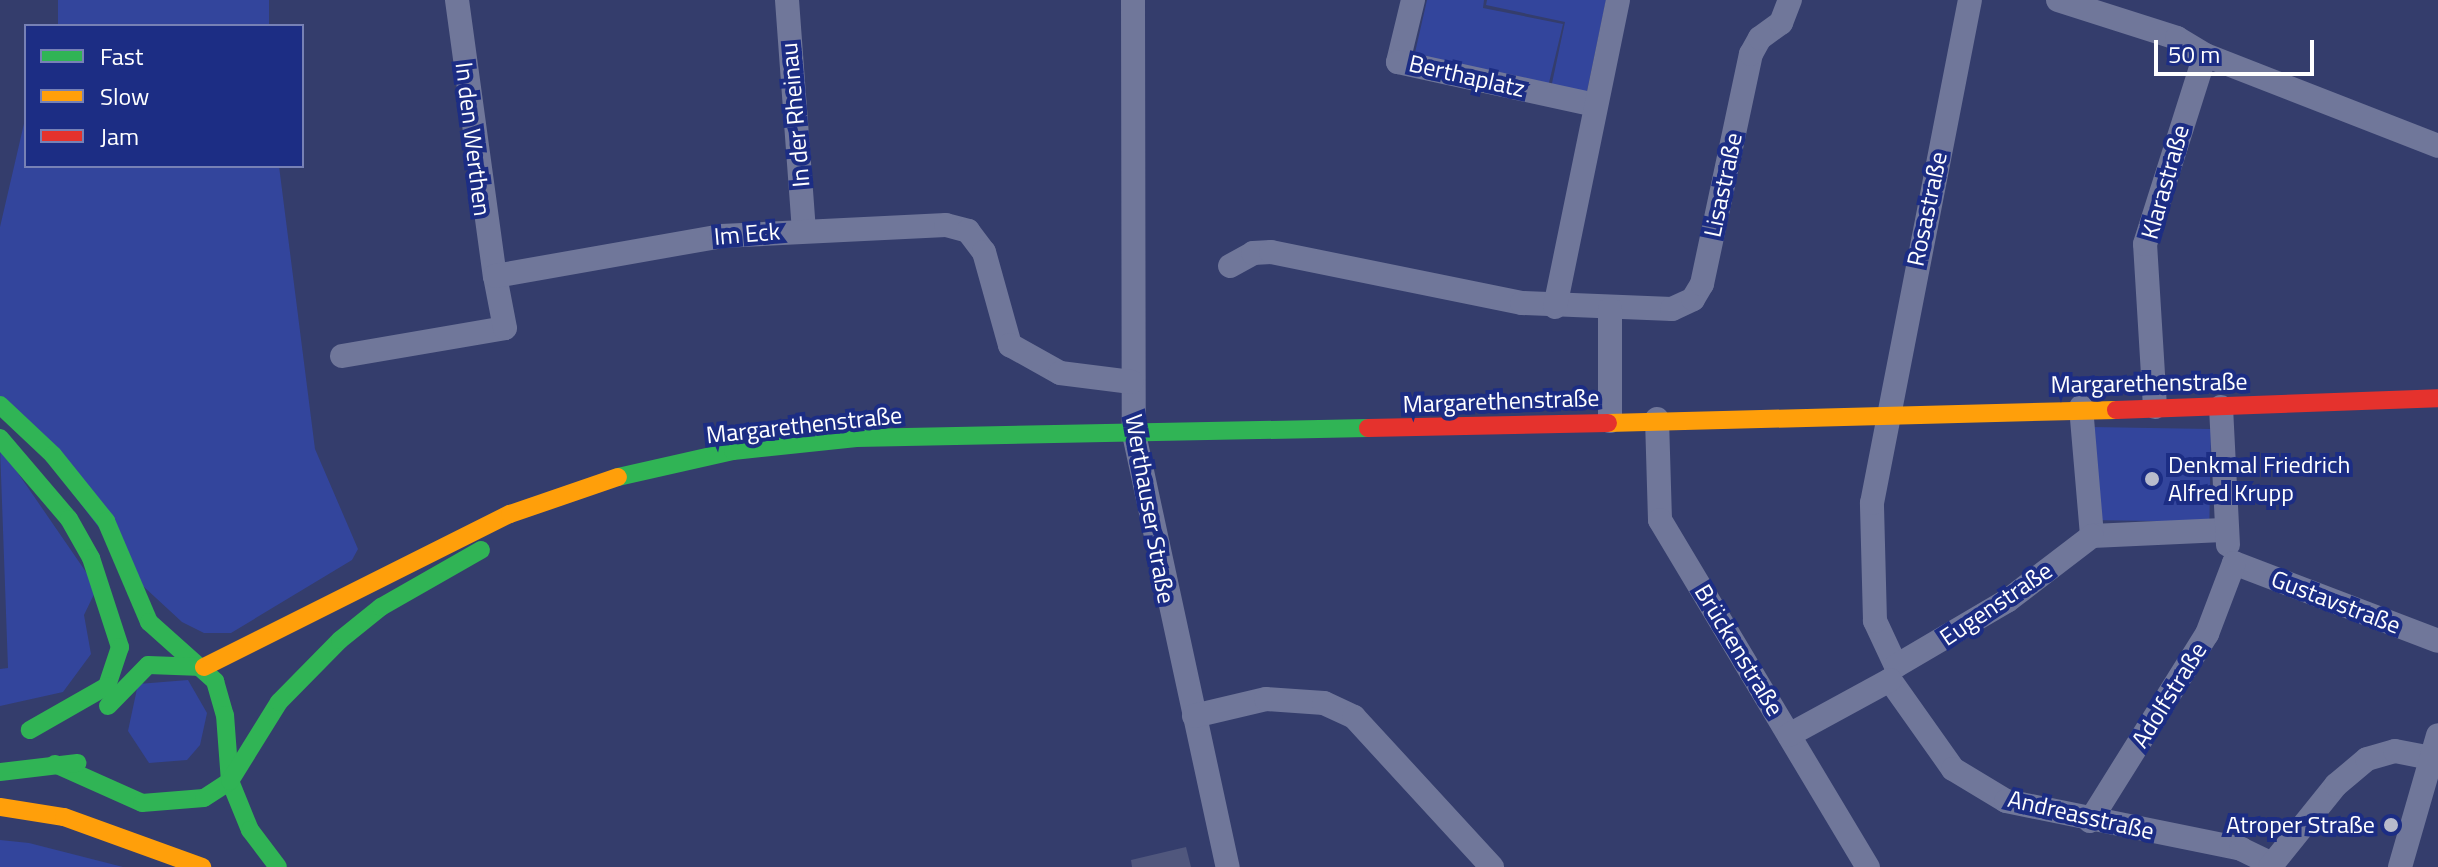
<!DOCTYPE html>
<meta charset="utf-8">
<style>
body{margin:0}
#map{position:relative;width:2438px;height:867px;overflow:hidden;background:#343d6c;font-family:"Titillium Web",sans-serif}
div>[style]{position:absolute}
.green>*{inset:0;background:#33459c;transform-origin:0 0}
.building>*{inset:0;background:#50577d}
.street>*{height:24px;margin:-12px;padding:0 12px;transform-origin:12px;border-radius:12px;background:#70779a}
.fast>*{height:18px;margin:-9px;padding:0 9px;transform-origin:9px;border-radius:9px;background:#30b455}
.slow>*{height:18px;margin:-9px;padding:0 9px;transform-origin:9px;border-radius:9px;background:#ff9f0a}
.jam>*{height:18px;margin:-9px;padding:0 9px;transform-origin:9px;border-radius:9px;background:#e5322d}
.dots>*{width:22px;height:22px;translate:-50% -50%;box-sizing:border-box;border:4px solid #1c2d84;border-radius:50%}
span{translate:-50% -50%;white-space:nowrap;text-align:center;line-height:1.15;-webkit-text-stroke:8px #1c2d84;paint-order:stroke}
.street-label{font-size:24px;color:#fff}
.poi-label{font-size:24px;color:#fff}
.left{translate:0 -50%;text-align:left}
.right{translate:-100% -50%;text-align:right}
.legend{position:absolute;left:24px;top:24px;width:280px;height:144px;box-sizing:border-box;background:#1c2d84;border:2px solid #7781b5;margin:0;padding:10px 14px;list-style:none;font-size:24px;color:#fff}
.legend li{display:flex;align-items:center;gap:16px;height:40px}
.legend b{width:40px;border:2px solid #7781b5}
.scale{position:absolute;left:2154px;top:40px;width:160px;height:36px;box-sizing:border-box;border:4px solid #fff;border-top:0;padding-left:10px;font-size:24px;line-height:28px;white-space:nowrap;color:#fff;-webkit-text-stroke:6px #1c2d84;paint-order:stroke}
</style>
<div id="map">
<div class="green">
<div style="left:58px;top:0;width:211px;height:27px"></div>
<div style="clip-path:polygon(1427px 0,1484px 0,1483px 8px,1563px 24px,1548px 87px,1414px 57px)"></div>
<div style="clip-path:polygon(1487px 0,1606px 0,1586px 96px,1551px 88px,1565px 22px,1486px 5px)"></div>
<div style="clip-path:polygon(26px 115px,26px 166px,279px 166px,315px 449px,358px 549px,352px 560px,231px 633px,204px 633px,182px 622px,143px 586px,0 397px,0 227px)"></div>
<div style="left:2211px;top:429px;width:93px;height:119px;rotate:91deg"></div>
<div style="clip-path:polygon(0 447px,97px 588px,84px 615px,91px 654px,63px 692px,0 706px,0 669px,8px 668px)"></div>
<div style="clip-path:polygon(188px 680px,207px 713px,200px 745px,187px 760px,149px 763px,128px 731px,138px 684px)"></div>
<div style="clip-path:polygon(0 840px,29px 843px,123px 867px,0 867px)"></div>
</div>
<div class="building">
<div style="clip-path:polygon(1186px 847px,1191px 867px,1132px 867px,1131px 860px)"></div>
</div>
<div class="street">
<div style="left:457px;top:0;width:279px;rotate:82.2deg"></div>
<div style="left:787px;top:0;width:230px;rotate:85.8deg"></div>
<div style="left:1133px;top:0;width:434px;rotate:89.9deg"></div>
<div style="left:1134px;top:434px;width:443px;rotate:77.8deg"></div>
<div style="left:1413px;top:0;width:64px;rotate:103.6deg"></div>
<div style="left:1398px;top:62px;width:202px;rotate:12.3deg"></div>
<div style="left:2058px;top:0;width:125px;rotate:17.7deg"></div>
<div style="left:2177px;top:38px;width:33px;rotate:31deg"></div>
<div style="left:2205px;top:55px;width:250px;rotate:21.3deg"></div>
<div style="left:1230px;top:266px;width:26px;rotate:-29deg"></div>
<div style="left:1253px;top:253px;width:18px;rotate:-3deg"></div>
<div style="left:1271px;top:252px;width:256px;rotate:11.5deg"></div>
<div style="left:1522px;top:303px;width:150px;rotate:2.3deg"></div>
<div style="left:1672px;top:309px;width:23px;rotate:-25deg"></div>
<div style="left:1693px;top:299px;width:17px;rotate:-59deg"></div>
<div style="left:1702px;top:284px;width:235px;rotate:-78deg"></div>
<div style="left:1751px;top:54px;width:18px;rotate:-61deg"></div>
<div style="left:1760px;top:38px;width:26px;rotate:-36deg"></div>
<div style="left:1781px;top:23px;width:25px;rotate:-69deg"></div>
<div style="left:1555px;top:307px;width:313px;rotate:-78.4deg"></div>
<div style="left:1610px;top:309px;width:112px;rotate:90deg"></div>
<div style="left:342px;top:356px;width:165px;rotate:-9.7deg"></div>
<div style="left:505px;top:328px;width:53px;rotate:-100.9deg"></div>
<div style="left:495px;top:276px;width:230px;rotate:-10deg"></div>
<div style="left:721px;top:236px;width:225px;rotate:-2.8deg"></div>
<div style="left:946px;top:225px;width:23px;rotate:15deg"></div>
<div style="left:968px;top:231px;width:26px;rotate:53deg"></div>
<div style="left:984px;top:252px;width:97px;rotate:74.4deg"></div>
<div style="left:1010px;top:345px;width:57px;rotate:29.2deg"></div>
<div style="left:1060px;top:373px;width:72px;rotate:7.2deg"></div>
<div style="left:2081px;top:407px;width:129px;rotate:85.1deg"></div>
<div style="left:2092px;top:536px;width:131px;rotate:-2.6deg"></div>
<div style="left:2155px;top:407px;width:163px;rotate:-93.5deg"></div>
<div style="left:2145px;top:244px;width:198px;rotate:-72.4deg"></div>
<div style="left:2221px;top:407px;width:138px;rotate:87.1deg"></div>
<div style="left:1657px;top:419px;width:101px;rotate:88.3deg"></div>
<div style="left:1660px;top:520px;width:405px;rotate:59.1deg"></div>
<div style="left:2234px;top:563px;width:218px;rotate:20.9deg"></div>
<div style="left:1896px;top:666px;width:50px;rotate:-115deg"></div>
<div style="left:1875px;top:621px;width:118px;rotate:-91.5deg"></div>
<div style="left:1872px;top:503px;width:512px;rotate:-78.98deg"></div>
<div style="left:1896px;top:666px;width:129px;rotate:-30.4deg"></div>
<div style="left:2007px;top:601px;width:107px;rotate:-37.4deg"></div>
<div style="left:1890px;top:680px;width:109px;rotate:54.7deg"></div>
<div style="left:1953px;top:769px;width:62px;rotate:31.1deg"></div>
<div style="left:2006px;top:801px;width:240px;rotate:11.5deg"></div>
<div style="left:2241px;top:849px;width:34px;rotate:26deg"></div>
<div style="left:1194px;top:716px;width:74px;rotate:-13.3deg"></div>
<div style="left:1266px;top:699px;width:58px;rotate:3.9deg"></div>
<div style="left:1324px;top:703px;width:33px;rotate:25deg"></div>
<div style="left:1354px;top:717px;width:204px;rotate:47.4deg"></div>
<div style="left:1789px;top:735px;width:115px;rotate:-28.6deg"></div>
<div style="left:2090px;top:821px;width:221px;rotate:-58deg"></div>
<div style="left:2207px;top:634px;width:76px;rotate:-69.2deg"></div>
<div style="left:2270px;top:867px;width:105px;rotate:-51.2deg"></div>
<div style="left:2336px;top:785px;width:40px;rotate:-40deg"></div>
<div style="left:2367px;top:759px;width:29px;rotate:-16deg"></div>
<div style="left:2395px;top:751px;width:36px;rotate:11deg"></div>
<div style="left:2400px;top:867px;width:137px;rotate:-73.9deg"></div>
</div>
<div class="fast">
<div style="left:0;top:405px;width:73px;rotate:43.3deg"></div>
<div style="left:53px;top:455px;width:85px;rotate:51.2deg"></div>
<div style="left:106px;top:521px;width:110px;rotate:66.9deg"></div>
<div style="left:149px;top:622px;width:89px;rotate:41.8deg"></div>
<div style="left:215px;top:681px;width:35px;rotate:74deg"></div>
<div style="left:225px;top:715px;width:66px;rotate:85.7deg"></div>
<div style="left:230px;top:781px;width:53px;rotate:67.8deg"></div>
<div style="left:250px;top:830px;width:46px;rotate:52.9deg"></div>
<div style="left:0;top:438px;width:106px;rotate:49.6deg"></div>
<div style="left:69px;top:519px;width:45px;rotate:60.6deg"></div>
<div style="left:91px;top:558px;width:94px;rotate:72deg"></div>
<div style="left:120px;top:647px;width:41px;rotate:108.4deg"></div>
<div style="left:107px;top:686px;width:89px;rotate:150.3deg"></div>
<div style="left:618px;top:477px;width:118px;rotate:-12.7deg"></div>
<div style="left:733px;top:451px;width:124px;rotate:-6deg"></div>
<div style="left:856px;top:438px;width:512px;rotate:-1.12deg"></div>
<div style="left:108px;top:706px;width:57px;rotate:-45.7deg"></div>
<div style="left:148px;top:665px;width:54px;rotate:2.1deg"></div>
<div style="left:55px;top:764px;width:95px;rotate:24.1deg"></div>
<div style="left:142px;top:803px;width:62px;rotate:-4.6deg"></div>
<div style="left:204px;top:798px;width:31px;rotate:-33deg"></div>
<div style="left:230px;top:781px;width:93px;rotate:-58.2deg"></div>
<div style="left:279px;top:702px;width:87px;rotate:-45.5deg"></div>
<div style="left:340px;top:640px;width:53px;rotate:-38.8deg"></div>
<div style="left:381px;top:607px;width:115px;rotate:-29.7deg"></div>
<div style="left:0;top:772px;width:78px;rotate:-6.7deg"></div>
</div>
<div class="slow">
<div style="left:1608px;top:423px;width:508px;rotate:-1.47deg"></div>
<div style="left:204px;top:667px;width:342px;rotate:-26.6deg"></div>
<div style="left:510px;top:514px;width:114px;rotate:-18.9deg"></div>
<div style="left:0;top:807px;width:65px;rotate:8.9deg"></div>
<div style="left:64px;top:817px;width:147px;rotate:19.9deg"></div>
</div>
<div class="jam">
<div style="left:2116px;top:410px;width:322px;rotate:-2.1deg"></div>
<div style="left:1368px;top:428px;width:240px;rotate:-1.2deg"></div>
</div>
<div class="dots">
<div style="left:2152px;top:479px;background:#b8bbcc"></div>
<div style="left:2391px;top:825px;background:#b8bbcc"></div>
</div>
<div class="street-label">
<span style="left:1467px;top:76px;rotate:13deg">Berthaplatz</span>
<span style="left:795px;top:115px;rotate:-95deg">In der Rheinau</span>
<span style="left:473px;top:139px;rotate:83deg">In den Werthen</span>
<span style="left:2165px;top:182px;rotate:-74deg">Klarastraße</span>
<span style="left:1723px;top:185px;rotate:-78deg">Lisastraße</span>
<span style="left:1927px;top:209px;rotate:-78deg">Rosastraße</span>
<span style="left:747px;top:234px;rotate:-5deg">Im Eck</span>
<span style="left:2149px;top:383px;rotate:-1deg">Margarethenstraße</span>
<span style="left:1501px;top:401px;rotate:-2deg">Margarethenstraße</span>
<span style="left:804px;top:425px;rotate:-6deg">Margarethenstraße</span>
<span style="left:1150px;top:509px;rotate:80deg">Werthauser Straße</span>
<span style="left:2336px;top:602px;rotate:21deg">Gustavstraße</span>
<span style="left:1996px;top:604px;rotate:-34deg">Eugenstraße</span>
<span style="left:1739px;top:650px;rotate:59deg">Brückenstraße</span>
<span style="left:2169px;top:695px;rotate:-58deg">Adolfstraße</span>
<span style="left:2081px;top:815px;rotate:13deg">Andreasstraße</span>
</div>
<div class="poi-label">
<span class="left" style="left:2168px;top:479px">Denkmal Friedrich<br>Alfred Krupp</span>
<span class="right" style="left:2375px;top:825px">Atroper Straße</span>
</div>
<ul class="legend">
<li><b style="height:10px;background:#30b455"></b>Fast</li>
<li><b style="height:10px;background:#ff9f0a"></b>Slow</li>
<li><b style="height:10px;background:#e5322d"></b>Jam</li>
</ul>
<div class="scale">50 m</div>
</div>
